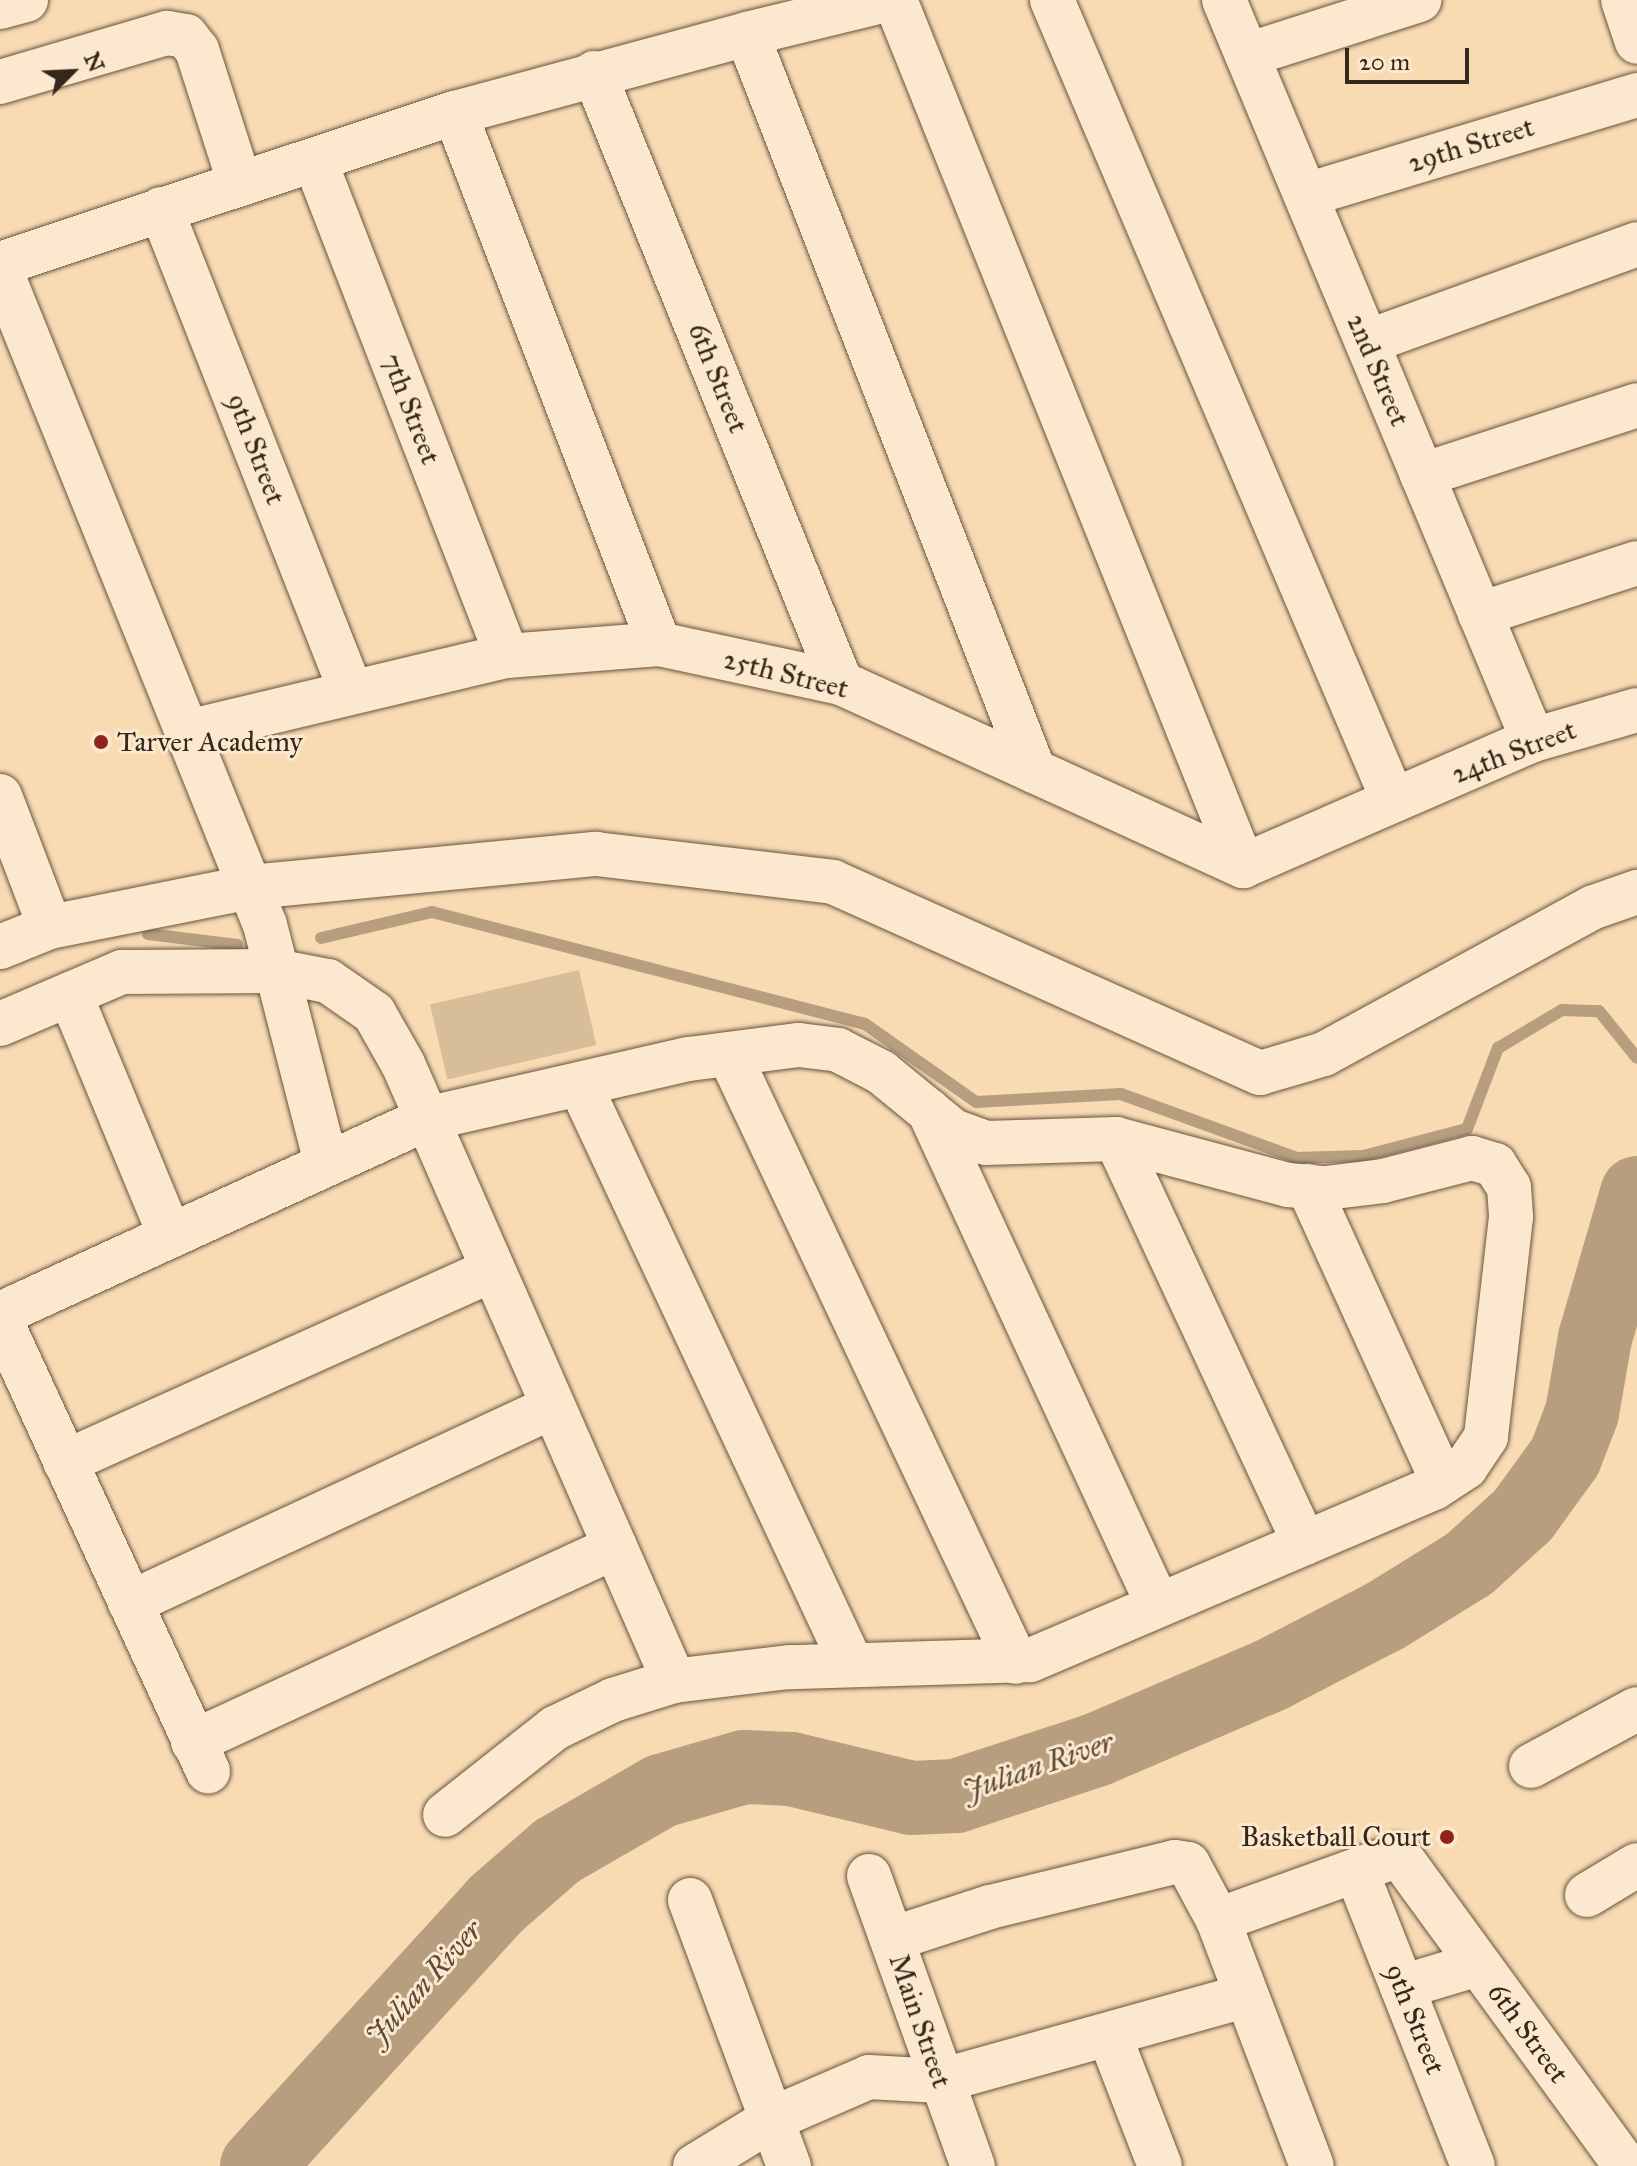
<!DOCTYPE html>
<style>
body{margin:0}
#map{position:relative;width:1637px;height:2166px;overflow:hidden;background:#f9dbb3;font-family:"IM FELL Great Primer",serif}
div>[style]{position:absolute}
.green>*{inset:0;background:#d8bd99;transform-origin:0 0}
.stream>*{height:12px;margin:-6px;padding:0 6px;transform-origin:6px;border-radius:6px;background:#b69e7f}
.river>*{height:74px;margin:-37px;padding:0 37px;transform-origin:37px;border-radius:37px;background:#b69e7f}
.roads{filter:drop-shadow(0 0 2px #655541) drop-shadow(0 0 2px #655541)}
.minor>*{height:44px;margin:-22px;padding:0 22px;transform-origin:22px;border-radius:22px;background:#fbe8ce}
.dots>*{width:22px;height:22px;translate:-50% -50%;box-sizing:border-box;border:4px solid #fbe8ce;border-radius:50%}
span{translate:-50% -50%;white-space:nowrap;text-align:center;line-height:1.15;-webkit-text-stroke:6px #fbe8ce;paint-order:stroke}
.street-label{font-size:28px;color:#34281b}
.poi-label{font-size:28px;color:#34281b}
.left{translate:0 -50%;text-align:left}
.right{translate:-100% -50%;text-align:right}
.water-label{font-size:30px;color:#5b4b39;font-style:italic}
.north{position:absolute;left:32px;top:32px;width:80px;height:80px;-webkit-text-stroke:6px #fbe8ce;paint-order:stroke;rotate:66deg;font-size:22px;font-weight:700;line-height:32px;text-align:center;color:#34281b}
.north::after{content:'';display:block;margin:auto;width:28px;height:36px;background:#34281b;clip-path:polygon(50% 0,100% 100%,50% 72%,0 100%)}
.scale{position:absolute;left:1345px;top:48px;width:124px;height:36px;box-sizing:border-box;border:4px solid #34281b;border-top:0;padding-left:10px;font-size:24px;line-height:28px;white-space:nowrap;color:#34281b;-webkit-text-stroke:6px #fbe8ce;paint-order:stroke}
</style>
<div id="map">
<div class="green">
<div style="left:579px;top:970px;width:77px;height:153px;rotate:77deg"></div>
</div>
<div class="stream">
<div style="left:148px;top:934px;width:90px;rotate:7deg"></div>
<div style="left:321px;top:938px;width:114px;rotate:-13.2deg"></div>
<div style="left:432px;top:912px;width:447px;rotate:14.5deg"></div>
<div style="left:865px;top:1024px;width:136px;rotate:35.1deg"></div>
<div style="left:976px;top:1102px;width:145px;rotate:-3.2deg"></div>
<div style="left:1121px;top:1094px;width:187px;rotate:20deg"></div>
<div style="left:1297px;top:1158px;width:66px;rotate:-1.7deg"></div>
<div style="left:1363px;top:1156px;width:107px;rotate:-14.6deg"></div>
<div style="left:1467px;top:1129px;width:87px;rotate:-69.1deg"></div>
<div style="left:1498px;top:1048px;width:74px;rotate:-30.7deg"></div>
<div style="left:1562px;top:1010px;width:37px;rotate:2deg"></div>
<div style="left:1599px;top:1011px;width:60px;rotate:51deg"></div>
</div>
<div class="river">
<div style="left:257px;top:2166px;width:353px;rotate:-47.6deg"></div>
<div style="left:495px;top:1905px;width:82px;rotate:-41.1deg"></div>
<div style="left:557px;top:1851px;width:120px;rotate:-30deg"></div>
<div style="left:661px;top:1791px;width:86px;rotate:-16.1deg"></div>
<div style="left:744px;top:1767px;width:47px;rotate:2.4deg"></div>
<div style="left:791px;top:1769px;width:124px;rotate:13.5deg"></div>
<div style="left:912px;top:1798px;width:44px;rotate:-2.6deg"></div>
<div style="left:956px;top:1796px;width:147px;rotate:-18.2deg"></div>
<div style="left:1096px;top:1750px;width:193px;rotate:-23.2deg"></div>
<div style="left:1273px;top:1674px;width:126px;rotate:-27.4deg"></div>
<div style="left:1385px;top:1616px;width:99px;rotate:-31.8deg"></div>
<div style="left:1469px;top:1564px;width:73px;rotate:-42.2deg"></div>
<div style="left:1523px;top:1515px;width:72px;rotate:-54.1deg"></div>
<div style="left:1565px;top:1457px;width:47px;rotate:-68.9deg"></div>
<div style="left:1582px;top:1413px;width:76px;rotate:-80.2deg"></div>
<div style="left:1595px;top:1338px;width:151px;rotate:-73.8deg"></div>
</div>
<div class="roads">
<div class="minor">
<div style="left:895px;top:0;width:933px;rotate:68.11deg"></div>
<div style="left:1052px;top:0;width:870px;rotate:66.91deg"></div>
<div style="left:1224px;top:0;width:802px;rotate:67.34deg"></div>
<div style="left:1623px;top:0;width:44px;rotate:71.6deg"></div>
<div style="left:0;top:7px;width:27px;rotate:-15deg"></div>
<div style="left:747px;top:34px;width:144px;rotate:-13.7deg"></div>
<div style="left:1247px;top:55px;width:181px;rotate:-17.7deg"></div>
<div style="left:594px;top:73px;width:658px;rotate:67.96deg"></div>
<div style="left:0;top:82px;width:174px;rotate:-16.4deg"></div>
<div style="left:167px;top:33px;width:19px;rotate:9deg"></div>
<div style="left:186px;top:36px;width:18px;rotate:52deg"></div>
<div style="left:197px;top:50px;width:141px;rotate:72.2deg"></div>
<div style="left:455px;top:113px;width:302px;rotate:-15.1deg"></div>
<div style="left:747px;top:34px;width:791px;rotate:68.72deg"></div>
<div style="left:315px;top:161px;width:531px;rotate:68.8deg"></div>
<div style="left:1306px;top:195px;width:346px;rotate:-16.8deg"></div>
<div style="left:161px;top:209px;width:516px;rotate:68.51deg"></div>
<div style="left:0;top:264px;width:479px;rotate:-18.4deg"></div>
<div style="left:455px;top:113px;width:569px;rotate:68.98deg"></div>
<div style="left:0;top:269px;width:708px;rotate:68deg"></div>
<div style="left:265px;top:925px;width:246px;rotate:75.6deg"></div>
<div style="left:1367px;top:342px;width:287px;rotate:-19.9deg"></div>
<div style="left:1422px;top:475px;width:226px;rotate:-18deg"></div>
<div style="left:1480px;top:614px;width:165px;rotate:-18deg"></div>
<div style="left:187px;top:732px;width:329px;rotate:-13.4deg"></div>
<div style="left:507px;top:656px;width:152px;rotate:-4.5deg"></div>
<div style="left:659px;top:644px;width:186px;rotate:12.1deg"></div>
<div style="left:841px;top:683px;width:442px;rotate:24.5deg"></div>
<div style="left:1243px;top:866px;width:316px;rotate:-23.5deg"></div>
<div style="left:1533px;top:740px;width:108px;rotate:-16.1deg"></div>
<div style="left:0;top:796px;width:140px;rotate:69.1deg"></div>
<div style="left:50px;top:927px;width:205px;rotate:-11.3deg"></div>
<div style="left:251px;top:887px;width:347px;rotate:-5.5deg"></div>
<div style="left:596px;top:854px;width:239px;rotate:6.7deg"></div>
<div style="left:833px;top:882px;width:468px;rotate:24.1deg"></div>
<div style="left:1260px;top:1073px;width:67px;rotate:-16.5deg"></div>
<div style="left:1324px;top:1054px;width:307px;rotate:-28.6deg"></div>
<div style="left:1594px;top:907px;width:46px;rotate:-19.2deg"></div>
<div style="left:0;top:947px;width:54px;rotate:-21.8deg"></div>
<div style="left:70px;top:994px;width:262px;rotate:67.5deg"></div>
<div style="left:0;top:1024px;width:133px;rotate:-23.1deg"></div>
<div style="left:122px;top:972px;width:154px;rotate:-0.4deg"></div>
<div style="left:276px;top:971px;width:53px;rotate:10.9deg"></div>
<div style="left:328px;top:981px;width:56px;rotate:34.8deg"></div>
<div style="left:374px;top:1013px;width:59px;rotate:60.4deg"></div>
<div style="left:403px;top:1064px;width:674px;rotate:66.29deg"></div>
<div style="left:729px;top:1054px;width:672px;rotate:64.73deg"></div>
<div style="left:581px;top:1087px;width:634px;rotate:64.89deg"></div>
<div style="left:929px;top:1111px;width:544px;rotate:65.13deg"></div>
<div style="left:1116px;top:1139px;width:446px;rotate:65deg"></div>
<div style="left:1308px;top:1186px;width:325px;rotate:65.5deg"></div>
<div style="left:0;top:1314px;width:469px;rotate:-24.6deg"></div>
<div style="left:426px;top:1119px;width:270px;rotate:-12.9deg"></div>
<div style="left:689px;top:1059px;width:111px;rotate:-7.3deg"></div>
<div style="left:799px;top:1045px;width:39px;rotate:7deg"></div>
<div style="left:838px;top:1050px;width:48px;rotate:27.1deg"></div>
<div style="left:881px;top:1072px;width:93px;rotate:39.3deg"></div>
<div style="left:953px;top:1131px;width:35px;rotate:20deg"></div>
<div style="left:986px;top:1143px;width:130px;rotate:-1.8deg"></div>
<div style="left:1116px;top:1139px;width:178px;rotate:15deg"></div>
<div style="left:1288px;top:1185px;width:38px;rotate:5deg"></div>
<div style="left:1326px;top:1188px;width:57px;rotate:-7deg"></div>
<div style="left:1383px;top:1181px;width:92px;rotate:-14.5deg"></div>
<div style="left:1472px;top:1158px;width:24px;rotate:17deg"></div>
<div style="left:1495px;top:1165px;width:26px;rotate:58deg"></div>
<div style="left:1509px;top:1187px;width:30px;rotate:86deg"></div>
<div style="left:1511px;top:1217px;width:221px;rotate:96.5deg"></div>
<div style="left:1486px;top:1437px;width:36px;rotate:124deg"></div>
<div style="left:1466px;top:1467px;width:38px;rotate:147deg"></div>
<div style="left:1434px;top:1488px;width:439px;rotate:156.9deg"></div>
<div style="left:1030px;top:1660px;width:241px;rotate:178.3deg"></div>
<div style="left:789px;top:1667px;width:116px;rotate:173.1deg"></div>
<div style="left:674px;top:1681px;width:64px;rotate:162.7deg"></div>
<div style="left:613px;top:1700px;width:64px;rotate:154.2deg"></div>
<div style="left:555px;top:1728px;width:140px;rotate:141.7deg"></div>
<div style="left:0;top:1319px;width:498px;rotate:65.3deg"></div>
<div style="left:65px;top:1462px;width:468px;rotate:-24.2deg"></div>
<div style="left:130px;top:1603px;width:464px;rotate:-24.9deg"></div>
<div style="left:193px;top:1742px;width:465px;rotate:-24.8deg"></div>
<div style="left:1531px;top:1766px;width:120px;rotate:-28.3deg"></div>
<div style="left:1357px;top:1873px;width:315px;rotate:68.4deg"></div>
<div style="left:869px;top:1876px;width:308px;rotate:70.3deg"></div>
<div style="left:1587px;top:1895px;width:58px;rotate:-31deg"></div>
<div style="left:690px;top:1900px;width:284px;rotate:69.6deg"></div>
<div style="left:1218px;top:1920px;width:192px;rotate:-19.8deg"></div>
<div style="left:1399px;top:1855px;width:385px;rotate:53.9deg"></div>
<div style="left:892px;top:1939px;width:103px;rotate:-18.1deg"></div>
<div style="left:990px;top:1907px;width:190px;rotate:-13.7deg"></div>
<div style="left:1175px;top:1862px;width:13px;rotate:9deg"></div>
<div style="left:1188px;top:1864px;width:64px;rotate:61.8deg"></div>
<div style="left:1218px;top:1920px;width:263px;rotate:69.1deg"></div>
<div style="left:1402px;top:1987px;width:79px;rotate:-16.8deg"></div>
<div style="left:1110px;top:2037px;width:138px;rotate:68.8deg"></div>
<div style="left:695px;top:2166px;width:90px;rotate:-31.4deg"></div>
<div style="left:772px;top:2119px;width:106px;rotate:-23.4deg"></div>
<div style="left:869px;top:2077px;width:71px;rotate:3.2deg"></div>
<div style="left:940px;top:2081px;width:317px;rotate:-15.6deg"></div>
</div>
</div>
<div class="dots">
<div style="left:101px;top:742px;background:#8f2418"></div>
<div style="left:1447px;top:1837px;background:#8f2418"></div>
</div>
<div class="street-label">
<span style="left:1471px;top:145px;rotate:-17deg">29th Street</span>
<span style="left:1378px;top:370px;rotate:67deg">2nd Street</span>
<span style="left:718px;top:378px;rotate:68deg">6th Street</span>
<span style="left:411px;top:409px;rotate:69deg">7th Street</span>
<span style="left:256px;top:449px;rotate:69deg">9th Street</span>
<span style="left:786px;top:674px;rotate:14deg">25th Street</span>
<span style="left:1514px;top:752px;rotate:-21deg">24th Street</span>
<span style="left:1415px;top:2019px;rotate:68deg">9th Street</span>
<span style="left:920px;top:2021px;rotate:71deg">Main Street</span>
<span style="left:1528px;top:2033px;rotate:54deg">6th Street</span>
</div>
<div class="poi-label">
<span class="left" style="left:117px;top:742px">Tarver Academy</span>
<span class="right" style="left:1431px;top:1837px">Basketball Court</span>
</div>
<div class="water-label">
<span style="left:1038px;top:1766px;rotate:-19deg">Julian River</span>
<span style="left:424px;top:1983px;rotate:-48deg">Julian River</span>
</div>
<div class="north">N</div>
<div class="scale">20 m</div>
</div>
